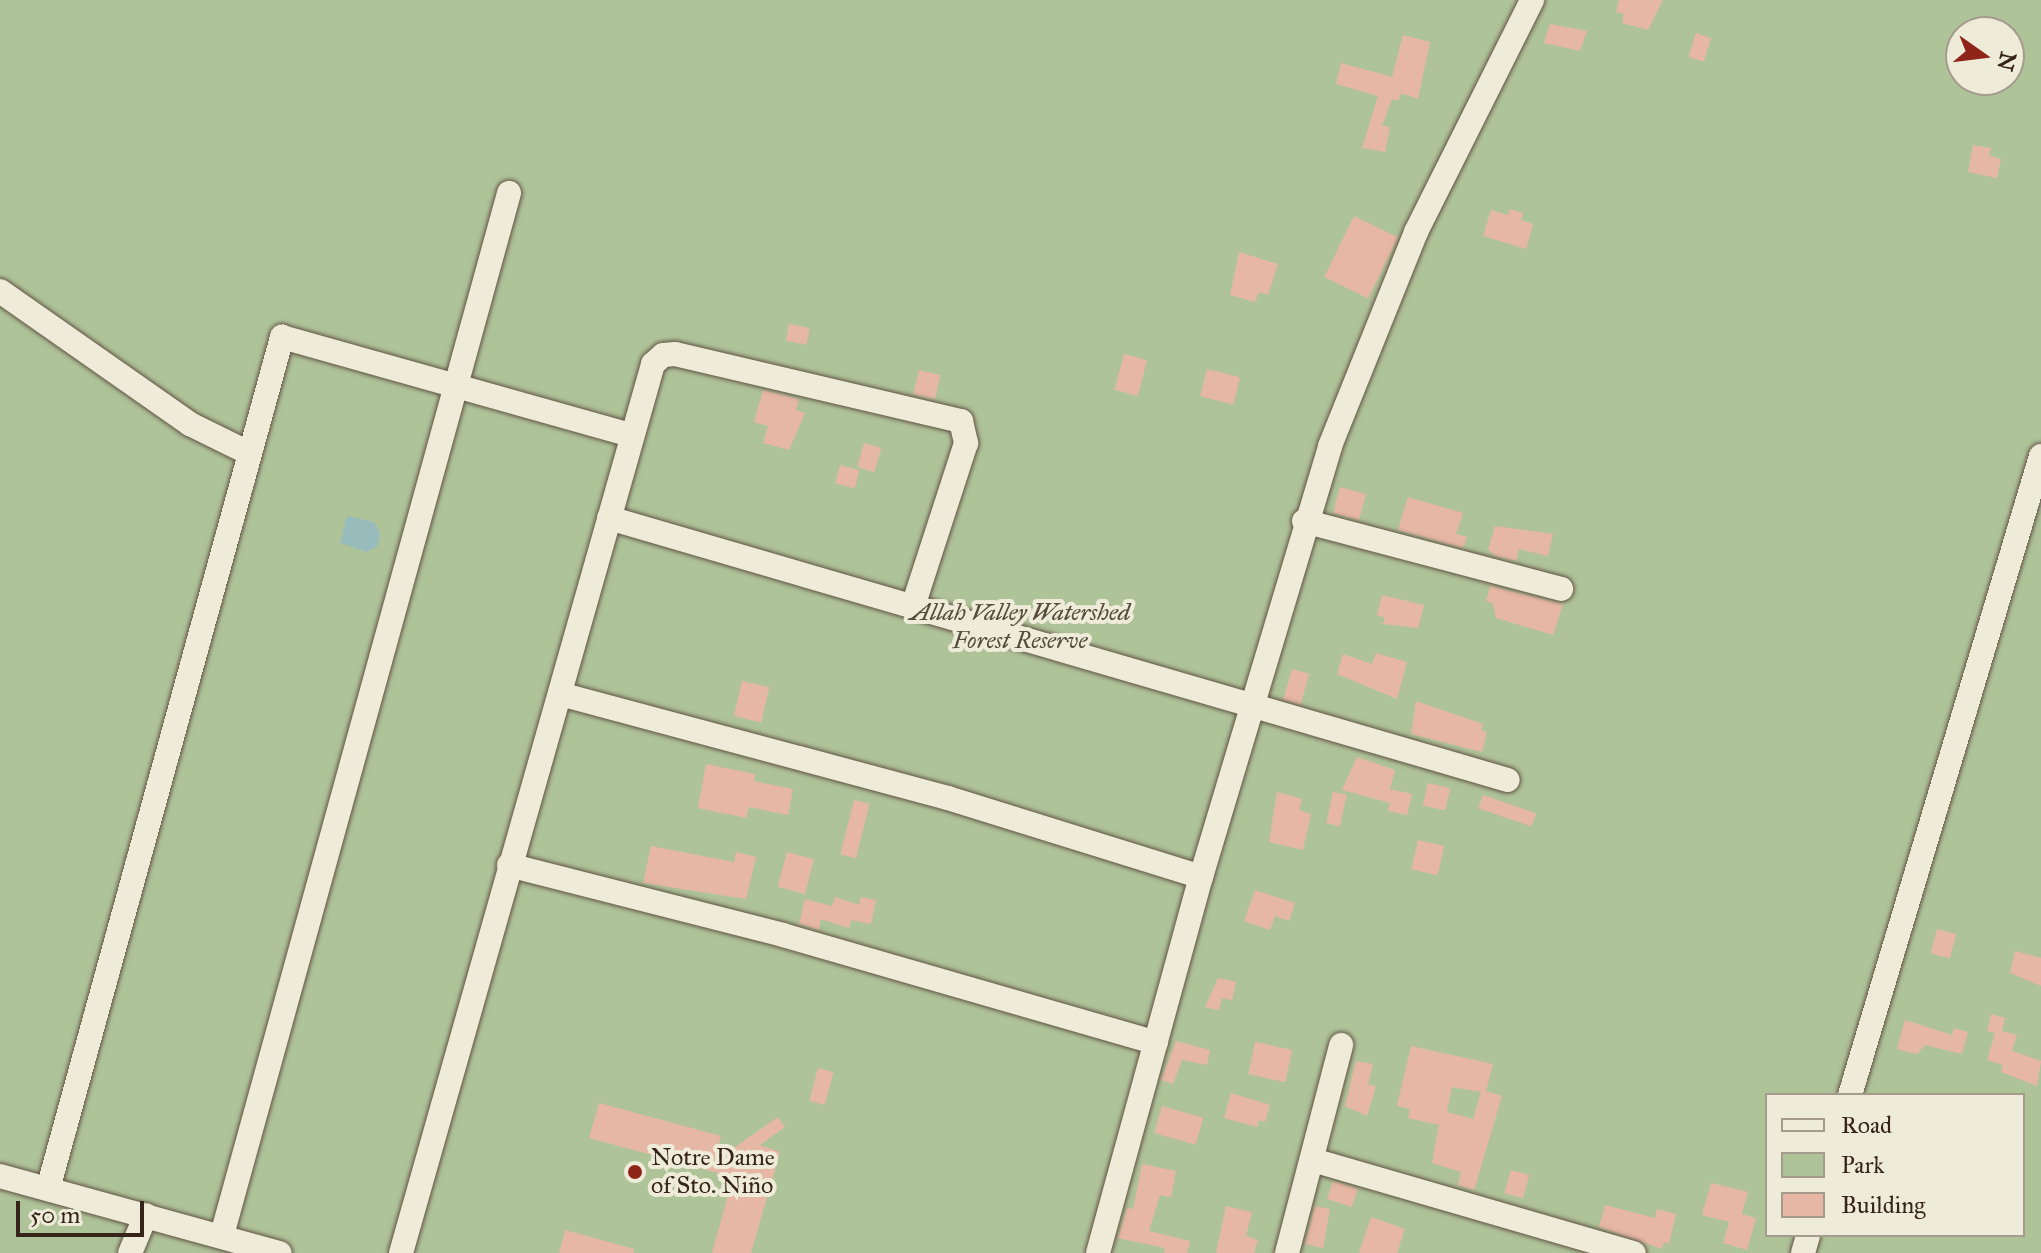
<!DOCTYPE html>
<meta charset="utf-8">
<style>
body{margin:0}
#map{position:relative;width:2041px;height:1253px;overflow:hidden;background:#e7e0c5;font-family:"IM FELL Great Primer",serif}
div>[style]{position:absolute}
.green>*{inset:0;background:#afc399}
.water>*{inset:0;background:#98bbbc}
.building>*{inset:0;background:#e6b7a4;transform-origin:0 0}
.roads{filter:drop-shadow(0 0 2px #625345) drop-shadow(0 0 2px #625345)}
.minor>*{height:24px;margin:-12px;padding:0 12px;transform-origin:12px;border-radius:12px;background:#efebd9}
.dots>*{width:22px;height:22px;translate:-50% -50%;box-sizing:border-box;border:4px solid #efebd9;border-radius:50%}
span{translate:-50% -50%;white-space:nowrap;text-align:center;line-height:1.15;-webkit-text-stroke:8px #efebd9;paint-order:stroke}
.park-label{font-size:24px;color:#544c3a;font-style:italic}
.poi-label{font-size:24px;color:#36241a}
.left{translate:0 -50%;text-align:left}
.legend{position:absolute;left:1765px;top:1093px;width:260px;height:144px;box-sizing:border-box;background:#efebd9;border:2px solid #a59b8d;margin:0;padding:10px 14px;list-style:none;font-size:24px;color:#36241a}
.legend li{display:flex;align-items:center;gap:16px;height:40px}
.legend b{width:40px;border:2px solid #a59b8d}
.north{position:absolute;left:1945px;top:16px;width:80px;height:80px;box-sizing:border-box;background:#efebd9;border:2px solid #a59b8d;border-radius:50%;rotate:104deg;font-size:22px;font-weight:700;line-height:32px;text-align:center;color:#36241a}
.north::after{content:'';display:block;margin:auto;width:28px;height:36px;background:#8f2418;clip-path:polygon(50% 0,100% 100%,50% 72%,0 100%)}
.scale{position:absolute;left:16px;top:1201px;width:128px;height:36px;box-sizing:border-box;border:4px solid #36241a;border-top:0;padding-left:10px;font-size:24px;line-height:28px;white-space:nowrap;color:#36241a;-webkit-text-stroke:6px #efebd9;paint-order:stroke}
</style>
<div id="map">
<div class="green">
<div style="clip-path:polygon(evenodd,0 0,2041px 0,2041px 1253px,0 1253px,0 0,1961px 32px,2009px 32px,2009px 80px,1961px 80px,1961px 32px,0 0,1767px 1095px,2023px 1095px,2023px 1235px,1767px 1235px,1767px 1095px)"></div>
</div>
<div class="water">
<div style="clip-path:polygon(347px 516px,374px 522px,380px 533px,378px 546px,367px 552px,340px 543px)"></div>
</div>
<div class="building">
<div style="clip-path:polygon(1619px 0,1663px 0,1648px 30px,1622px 23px,1624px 14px,1616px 12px)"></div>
<div style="clip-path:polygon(1550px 24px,1587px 31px,1580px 51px,1544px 43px)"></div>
<div style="left:1696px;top:33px;width:16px;height:25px;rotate:18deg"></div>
<div style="clip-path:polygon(1403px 35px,1430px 42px,1418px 99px,1401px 93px,1398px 101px,1392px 99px,1382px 126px,1390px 127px,1385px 152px,1362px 148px,1378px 96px,1336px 84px,1341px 63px,1392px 77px)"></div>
<div style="clip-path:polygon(1973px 145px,1991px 148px,1989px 156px,2001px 159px,1997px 178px,1968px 172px)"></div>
<div style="clip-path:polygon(1510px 209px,1523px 213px,1521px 220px,1533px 224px,1526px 249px,1483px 236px,1491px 210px,1508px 215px)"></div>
<div style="left:1354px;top:216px;width:49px;height:68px;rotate:26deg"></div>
<div style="clip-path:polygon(1239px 252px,1278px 264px,1268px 295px,1259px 292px,1255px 302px,1230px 295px)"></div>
<div style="left:789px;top:324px;width:21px;height:17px;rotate:11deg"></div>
<div style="left:1124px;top:354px;width:24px;height:37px;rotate:15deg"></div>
<div style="left:1207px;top:369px;width:34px;height:28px;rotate:14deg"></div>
<div style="left:919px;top:370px;width:22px;height:25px;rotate:13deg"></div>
<div style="clip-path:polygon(763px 390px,799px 399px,796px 410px,805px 413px,789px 450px,763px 443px,768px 426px,754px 422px)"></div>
<div style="left:864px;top:443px;width:18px;height:25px;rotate:16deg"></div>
<div style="left:840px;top:465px;width:20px;height:19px;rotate:15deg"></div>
<div style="left:1340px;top:487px;width:27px;height:27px;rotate:15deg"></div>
<div style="clip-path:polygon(1408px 497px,1463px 513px,1456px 534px,1467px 537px,1463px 548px,1398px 530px)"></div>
<div style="clip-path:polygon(1495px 526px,1553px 534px,1548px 556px,1519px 549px,1516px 561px,1496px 556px,1488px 550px)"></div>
<div style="clip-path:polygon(1490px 586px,1563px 604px,1553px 635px,1496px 618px,1493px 603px,1486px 601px)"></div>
<div style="clip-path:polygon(1382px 595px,1424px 605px,1418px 628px,1383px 624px,1385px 617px,1377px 616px)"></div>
<div style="clip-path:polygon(1376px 653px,1407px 662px,1397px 699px,1337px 674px,1343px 654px,1372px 664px)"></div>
<div style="left:1292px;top:669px;width:18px;height:32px;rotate:16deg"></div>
<div style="left:742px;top:681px;width:28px;height:36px;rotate:13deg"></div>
<div style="clip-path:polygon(1416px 701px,1483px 724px,1481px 730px,1487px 732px,1482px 752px,1411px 734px)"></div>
<div style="clip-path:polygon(1357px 757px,1395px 770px,1390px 789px,1412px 794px,1407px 815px,1388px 811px,1390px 803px,1342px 790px)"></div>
<div style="clip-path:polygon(706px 764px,755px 774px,754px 781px,793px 789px,788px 815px,749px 807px,746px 818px,698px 808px)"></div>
<div style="left:1428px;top:783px;width:23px;height:23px;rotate:13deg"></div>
<div style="clip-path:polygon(1277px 792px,1302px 799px,1299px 810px,1311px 814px,1303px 850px,1269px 842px)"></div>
<div style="left:1333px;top:792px;width:14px;height:32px;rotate:12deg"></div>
<div style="left:1483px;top:795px;width:56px;height:14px;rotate:19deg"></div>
<div style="left:854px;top:800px;width:16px;height:56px;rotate:14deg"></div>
<div style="left:1418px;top:840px;width:27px;height:30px;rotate:13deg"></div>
<div style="clip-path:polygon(651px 846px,734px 862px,736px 852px,756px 857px,746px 899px,643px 883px)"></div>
<div style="left:787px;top:852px;width:28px;height:36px;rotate:15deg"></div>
<div style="clip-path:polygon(1255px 890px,1295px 903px,1289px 921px,1275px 916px,1270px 930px,1244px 921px)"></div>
<div style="clip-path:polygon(835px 897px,859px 905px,861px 897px,876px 900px,871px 924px,851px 920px,849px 928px,821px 919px,819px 930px,799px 924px,805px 899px,832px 906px)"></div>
<div style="left:1937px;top:929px;width:20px;height:25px;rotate:15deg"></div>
<div style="clip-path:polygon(2015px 951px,2041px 958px,2041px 986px,2010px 973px)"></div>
<div style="clip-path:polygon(1218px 978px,1236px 982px,1232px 1000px,1222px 998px,1219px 1010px,1205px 1007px)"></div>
<div style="clip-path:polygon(1991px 1014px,2005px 1018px,2002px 1031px,2017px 1035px,2012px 1051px,2041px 1061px,2037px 1086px,2001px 1072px,2003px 1065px,1987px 1060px,1995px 1033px,1987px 1031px)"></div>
<div style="clip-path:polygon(1905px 1020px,1952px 1035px,1954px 1028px,1968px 1032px,1962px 1054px,1925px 1045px,1917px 1054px,1897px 1049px)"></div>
<div style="clip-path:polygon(1176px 1041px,1210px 1050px,1207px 1065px,1182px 1060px,1173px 1084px,1161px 1080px)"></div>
<div style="left:1255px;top:1042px;width:38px;height:33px;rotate:12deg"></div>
<div style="clip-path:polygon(evenodd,1411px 1046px,1493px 1064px,1486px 1091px,1502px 1096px,1474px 1190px,1458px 1185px,1461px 1172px,1432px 1163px,1439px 1125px,1408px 1118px,1410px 1109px,1397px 1106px,1411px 1046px,1452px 1087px,1481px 1092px,1473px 1119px,1447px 1112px,1452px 1087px)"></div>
<div style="clip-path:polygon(1356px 1061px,1373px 1064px,1368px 1085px,1376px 1086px,1367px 1116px,1345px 1106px)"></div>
<div style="left:818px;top:1068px;width:16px;height:34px;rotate:15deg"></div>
<div style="clip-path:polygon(1231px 1093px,1270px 1105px,1265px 1122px,1259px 1120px,1257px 1127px,1224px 1118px)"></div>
<div style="clip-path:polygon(599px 1103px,721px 1136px,714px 1162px,778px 1117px,785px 1127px,760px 1145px,780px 1152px,751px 1253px,712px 1253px,733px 1177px,589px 1138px)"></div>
<div style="left:1162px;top:1106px;width:43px;height:28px;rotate:16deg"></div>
<div style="clip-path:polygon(1142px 1164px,1176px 1171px,1171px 1197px,1160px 1195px,1149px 1231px,1190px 1241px,1187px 1253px,1164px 1253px,1165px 1248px,1118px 1238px,1127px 1208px,1133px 1209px)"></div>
<div style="left:1511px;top:1170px;width:19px;height:24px;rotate:16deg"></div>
<div style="left:1333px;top:1181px;width:26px;height:19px;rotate:18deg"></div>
<div style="clip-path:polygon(1711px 1183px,1748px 1192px,1742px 1214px,1756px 1218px,1747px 1250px,1723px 1243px,1729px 1222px,1702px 1215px)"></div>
<div style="clip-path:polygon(1605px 1205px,1655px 1218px,1657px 1209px,1676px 1214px,1669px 1244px,1664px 1242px,1662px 1249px,1599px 1227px)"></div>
<div style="clip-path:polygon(1226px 1206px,1252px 1212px,1246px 1236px,1258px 1240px,1254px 1253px,1216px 1253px)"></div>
<div style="clip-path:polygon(1315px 1206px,1330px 1209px,1323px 1248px,1305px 1244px)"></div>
<div style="clip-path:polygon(1371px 1217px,1405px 1229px,1397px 1253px,1359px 1253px)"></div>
<div style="clip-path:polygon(565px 1230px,634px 1249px,634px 1253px,559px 1253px)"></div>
</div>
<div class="roads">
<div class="minor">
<div style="left:0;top:291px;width:232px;rotate:35deg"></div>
<div style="left:190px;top:424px;width:66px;rotate:26.2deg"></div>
<div style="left:609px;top:518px;width:936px;rotate:16.25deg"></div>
<div style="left:1304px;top:521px;width:266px;rotate:14.8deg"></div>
<div style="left:560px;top:694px;width:402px;rotate:15deg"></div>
<div style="left:948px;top:798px;width:265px;rotate:17.3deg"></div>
<div style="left:509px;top:865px;width:283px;rotate:14.3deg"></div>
<div style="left:783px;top:935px;width:388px;rotate:16.1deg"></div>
<div style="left:1850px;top:1095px;width:667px;rotate:-73.36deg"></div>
<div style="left:1313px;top:1160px;width:334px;rotate:16.2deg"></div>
<div style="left:0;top:1176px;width:290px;rotate:15.4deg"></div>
<div style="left:48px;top:1189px;width:884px;rotate:-74.64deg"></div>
<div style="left:282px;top:337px;width:362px;rotate:15.7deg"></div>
<div style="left:222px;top:1235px;width:1081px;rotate:-74.6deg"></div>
<div style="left:130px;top:1253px;width:41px;rotate:-67.2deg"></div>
<div style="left:401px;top:1253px;width:924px;rotate:-74.17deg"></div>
<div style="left:653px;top:364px;width:13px;rotate:-42deg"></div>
<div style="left:663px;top:355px;width:12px;rotate:-5deg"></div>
<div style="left:675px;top:354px;width:294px;rotate:13.2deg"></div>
<div style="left:961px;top:421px;width:23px;rotate:77deg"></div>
<div style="left:966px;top:443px;width:168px;rotate:108deg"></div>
<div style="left:1098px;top:1253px;width:390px;rotate:-74.7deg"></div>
<div style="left:1201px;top:877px;width:450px;rotate:-73.3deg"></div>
<div style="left:1330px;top:446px;width:231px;rotate:-68.1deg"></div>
<div style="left:1416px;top:232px;width:259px;rotate:-63.4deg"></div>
<div style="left:1287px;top:1253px;width:215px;rotate:-75.4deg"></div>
<div style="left:1803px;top:1253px;width:19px;rotate:-74deg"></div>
</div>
</div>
<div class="dots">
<div style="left:635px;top:1172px;background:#8f2418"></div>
</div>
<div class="park-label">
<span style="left:1020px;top:627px">Allah Valley Watershed<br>Forest Reserve</span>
</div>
<div class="poi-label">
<span class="left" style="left:651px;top:1172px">Notre Dame<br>of Sto. Niño</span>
</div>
<ul class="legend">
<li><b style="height:10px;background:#efebd9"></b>Road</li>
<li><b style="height:22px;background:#afc399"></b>Park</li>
<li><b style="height:22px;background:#e6b7a4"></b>Building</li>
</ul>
<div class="north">N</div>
<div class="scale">50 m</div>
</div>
